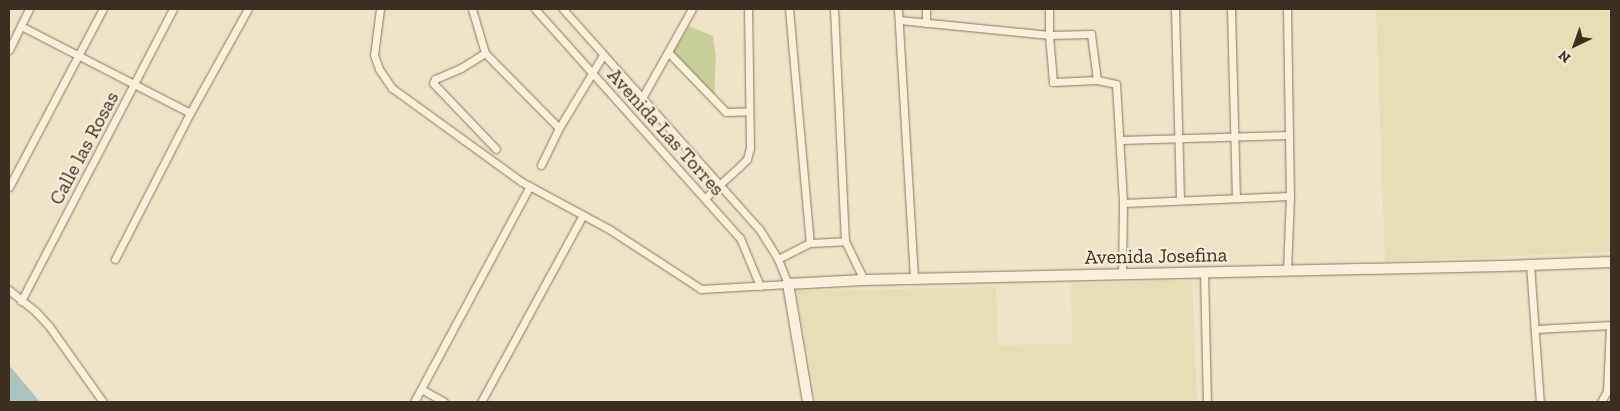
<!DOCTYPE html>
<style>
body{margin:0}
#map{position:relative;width:1620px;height:411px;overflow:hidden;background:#f0e4c8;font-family:"Zilla Slab",serif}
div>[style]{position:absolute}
.farmland>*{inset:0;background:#e6deb5}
.green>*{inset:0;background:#c9cf9b}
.water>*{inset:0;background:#a9c4bc}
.roads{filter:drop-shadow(0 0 1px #8d765c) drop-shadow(0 0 1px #8d765c)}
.street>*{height:7px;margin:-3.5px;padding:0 3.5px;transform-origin:3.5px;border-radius:3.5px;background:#faf1dc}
.secondary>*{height:10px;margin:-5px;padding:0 5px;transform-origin:5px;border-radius:5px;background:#faf1dc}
span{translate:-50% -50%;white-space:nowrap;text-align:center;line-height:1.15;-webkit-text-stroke:4.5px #f7eed8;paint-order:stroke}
.street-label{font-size:20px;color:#3d2e20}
.frame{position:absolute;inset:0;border:10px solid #3d2e20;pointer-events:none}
.north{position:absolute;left:1550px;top:20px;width:50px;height:50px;-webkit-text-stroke:4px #f7eed8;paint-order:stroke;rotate:222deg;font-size:14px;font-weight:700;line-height:20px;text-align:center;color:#3d2e20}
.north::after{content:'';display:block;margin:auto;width:18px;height:22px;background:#3d2e20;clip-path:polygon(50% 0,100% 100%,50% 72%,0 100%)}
</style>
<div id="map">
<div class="farmland">
<div style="clip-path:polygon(1376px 9px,1592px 9px,1611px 12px,1611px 252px,1385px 261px)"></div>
<div style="clip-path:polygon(1192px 280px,1197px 402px,817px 402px,796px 291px,996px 287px,998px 345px,1072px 344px,1071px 284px)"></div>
</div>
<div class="green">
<div style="clip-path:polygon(689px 26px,713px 36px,716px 56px,714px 98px,672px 53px)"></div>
</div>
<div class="water">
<div style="clip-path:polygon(9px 365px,40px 402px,9px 402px)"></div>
</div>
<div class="roads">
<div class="street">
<div style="left:380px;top:9px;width:46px;rotate:97.4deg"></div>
<div style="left:374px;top:55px;width:15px;rotate:70deg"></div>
<div style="left:379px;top:69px;width:23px;rotate:56deg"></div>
<div style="left:392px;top:88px;width:160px;rotate:35.9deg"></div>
<div style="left:522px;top:182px;width:99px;rotate:28.4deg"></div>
<div style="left:609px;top:229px;width:110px;rotate:33.1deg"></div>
<div style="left:701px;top:289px;width:87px;rotate:-3.3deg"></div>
<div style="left:788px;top:284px;width:27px;rotate:-112deg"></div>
<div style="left:778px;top:259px;width:36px;rotate:-122deg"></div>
<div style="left:759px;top:229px;width:295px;rotate:-131.7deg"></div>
<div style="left:472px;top:9px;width:46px;rotate:73.5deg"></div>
<div style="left:485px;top:53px;width:105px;rotate:45.4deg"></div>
<div style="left:535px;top:9px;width:307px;rotate:48.2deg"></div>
<div style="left:740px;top:238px;width:52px;rotate:67.4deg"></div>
<div style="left:789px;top:9px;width:235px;rotate:84.9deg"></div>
<div style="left:834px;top:9px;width:232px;rotate:87.3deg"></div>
<div style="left:845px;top:241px;width:43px;rotate:64deg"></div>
<div style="left:898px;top:9px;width:270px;rotate:86.6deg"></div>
<div style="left:1049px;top:9px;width:26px;rotate:90deg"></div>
<div style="left:1049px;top:35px;width:42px;rotate:-1.4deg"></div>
<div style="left:1091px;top:34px;width:46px;rotate:82.6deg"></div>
<div style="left:1175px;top:9px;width:190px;rotate:88.5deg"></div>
<div style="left:1231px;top:9px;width:188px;rotate:88.5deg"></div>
<div style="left:1287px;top:9px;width:187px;rotate:89.1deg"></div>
<div style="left:1290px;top:196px;width:75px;rotate:92.3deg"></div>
<div style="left:899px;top:20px;width:151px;rotate:5.7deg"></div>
<div style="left:1049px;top:35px;width:47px;rotate:85.1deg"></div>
<div style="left:1053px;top:82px;width:44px;rotate:-2.6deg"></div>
<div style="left:1097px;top:80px;width:19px;rotate:12deg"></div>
<div style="left:1116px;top:84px;width:119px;rotate:86.6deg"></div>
<div style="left:1123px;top:203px;width:71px;rotate:90.8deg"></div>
<div style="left:926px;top:23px;width:14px;rotate:-90deg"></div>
<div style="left:21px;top:26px;width:190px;rotate:27.2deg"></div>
<div style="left:9px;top:50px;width:46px;rotate:-64deg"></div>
<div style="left:668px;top:52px;width:83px;rotate:46deg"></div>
<div style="left:726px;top:112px;width:23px;rotate:-2deg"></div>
<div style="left:485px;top:53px;width:28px;rotate:148deg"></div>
<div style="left:461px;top:68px;width:28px;rotate:157deg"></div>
<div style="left:435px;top:79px;width:4px;rotate:117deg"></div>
<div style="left:433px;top:83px;width:91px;rotate:46.3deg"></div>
<div style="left:642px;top:98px;width:102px;rotate:-60.7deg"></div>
<div style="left:1120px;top:140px;width:169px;rotate:-1.7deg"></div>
<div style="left:541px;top:165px;width:41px;rotate:-64.1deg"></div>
<div style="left:559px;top:128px;width:85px;rotate:-58.9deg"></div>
<div style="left:9px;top:187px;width:201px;rotate:-62.2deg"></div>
<div style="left:705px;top:198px;width:46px;rotate:-42.4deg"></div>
<div style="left:739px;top:167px;width:11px;rotate:-45deg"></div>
<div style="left:747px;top:159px;width:11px;rotate:-75deg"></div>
<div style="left:750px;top:148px;width:139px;rotate:-90.8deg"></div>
<div style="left:1123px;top:203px;width:167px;rotate:-2.4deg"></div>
<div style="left:115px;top:259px;width:164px;rotate:-62.8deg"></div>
<div style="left:190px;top:113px;width:119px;rotate:-60.9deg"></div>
<div style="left:778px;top:259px;width:36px;rotate:-27deg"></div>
<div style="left:810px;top:243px;width:35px;rotate:-3deg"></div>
<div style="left:1530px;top:264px;width:138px;rotate:85.9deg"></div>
<div style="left:1204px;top:272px;width:130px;rotate:88.7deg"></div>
<div style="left:9px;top:290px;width:35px;rotate:39deg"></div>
<div style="left:36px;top:312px;width:19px;rotate:47deg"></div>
<div style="left:49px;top:326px;width:93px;rotate:54.6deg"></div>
<div style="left:21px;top:301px;width:329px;rotate:-62.5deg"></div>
<div style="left:1535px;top:329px;width:76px;rotate:-3deg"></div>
<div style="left:421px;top:389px;width:26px;rotate:29deg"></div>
<div style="left:414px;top:402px;width:245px;rotate:-61.8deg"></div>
<div style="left:481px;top:402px;width:213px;rotate:-61.4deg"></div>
<div style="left:1601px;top:402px;width:13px;rotate:-61deg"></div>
<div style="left:1607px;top:391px;width:66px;rotate:-87.4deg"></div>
</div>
<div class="secondary">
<div style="left:808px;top:402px;width:120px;rotate:-99.6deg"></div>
<div style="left:788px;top:284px;width:76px;rotate:-3deg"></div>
<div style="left:864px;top:280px;width:639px;rotate:-1.26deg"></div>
<div style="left:1503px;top:266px;width:108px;rotate:-2.1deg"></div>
</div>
</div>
<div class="street-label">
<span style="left:666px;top:132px;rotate:48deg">Avenida Las Torres</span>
<span style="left:84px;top:148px;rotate:-62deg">Calle las Rosas</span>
<span style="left:1156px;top:256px;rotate:-1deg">Avenida Josefina</span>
</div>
<div class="frame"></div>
<div class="north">N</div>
</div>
